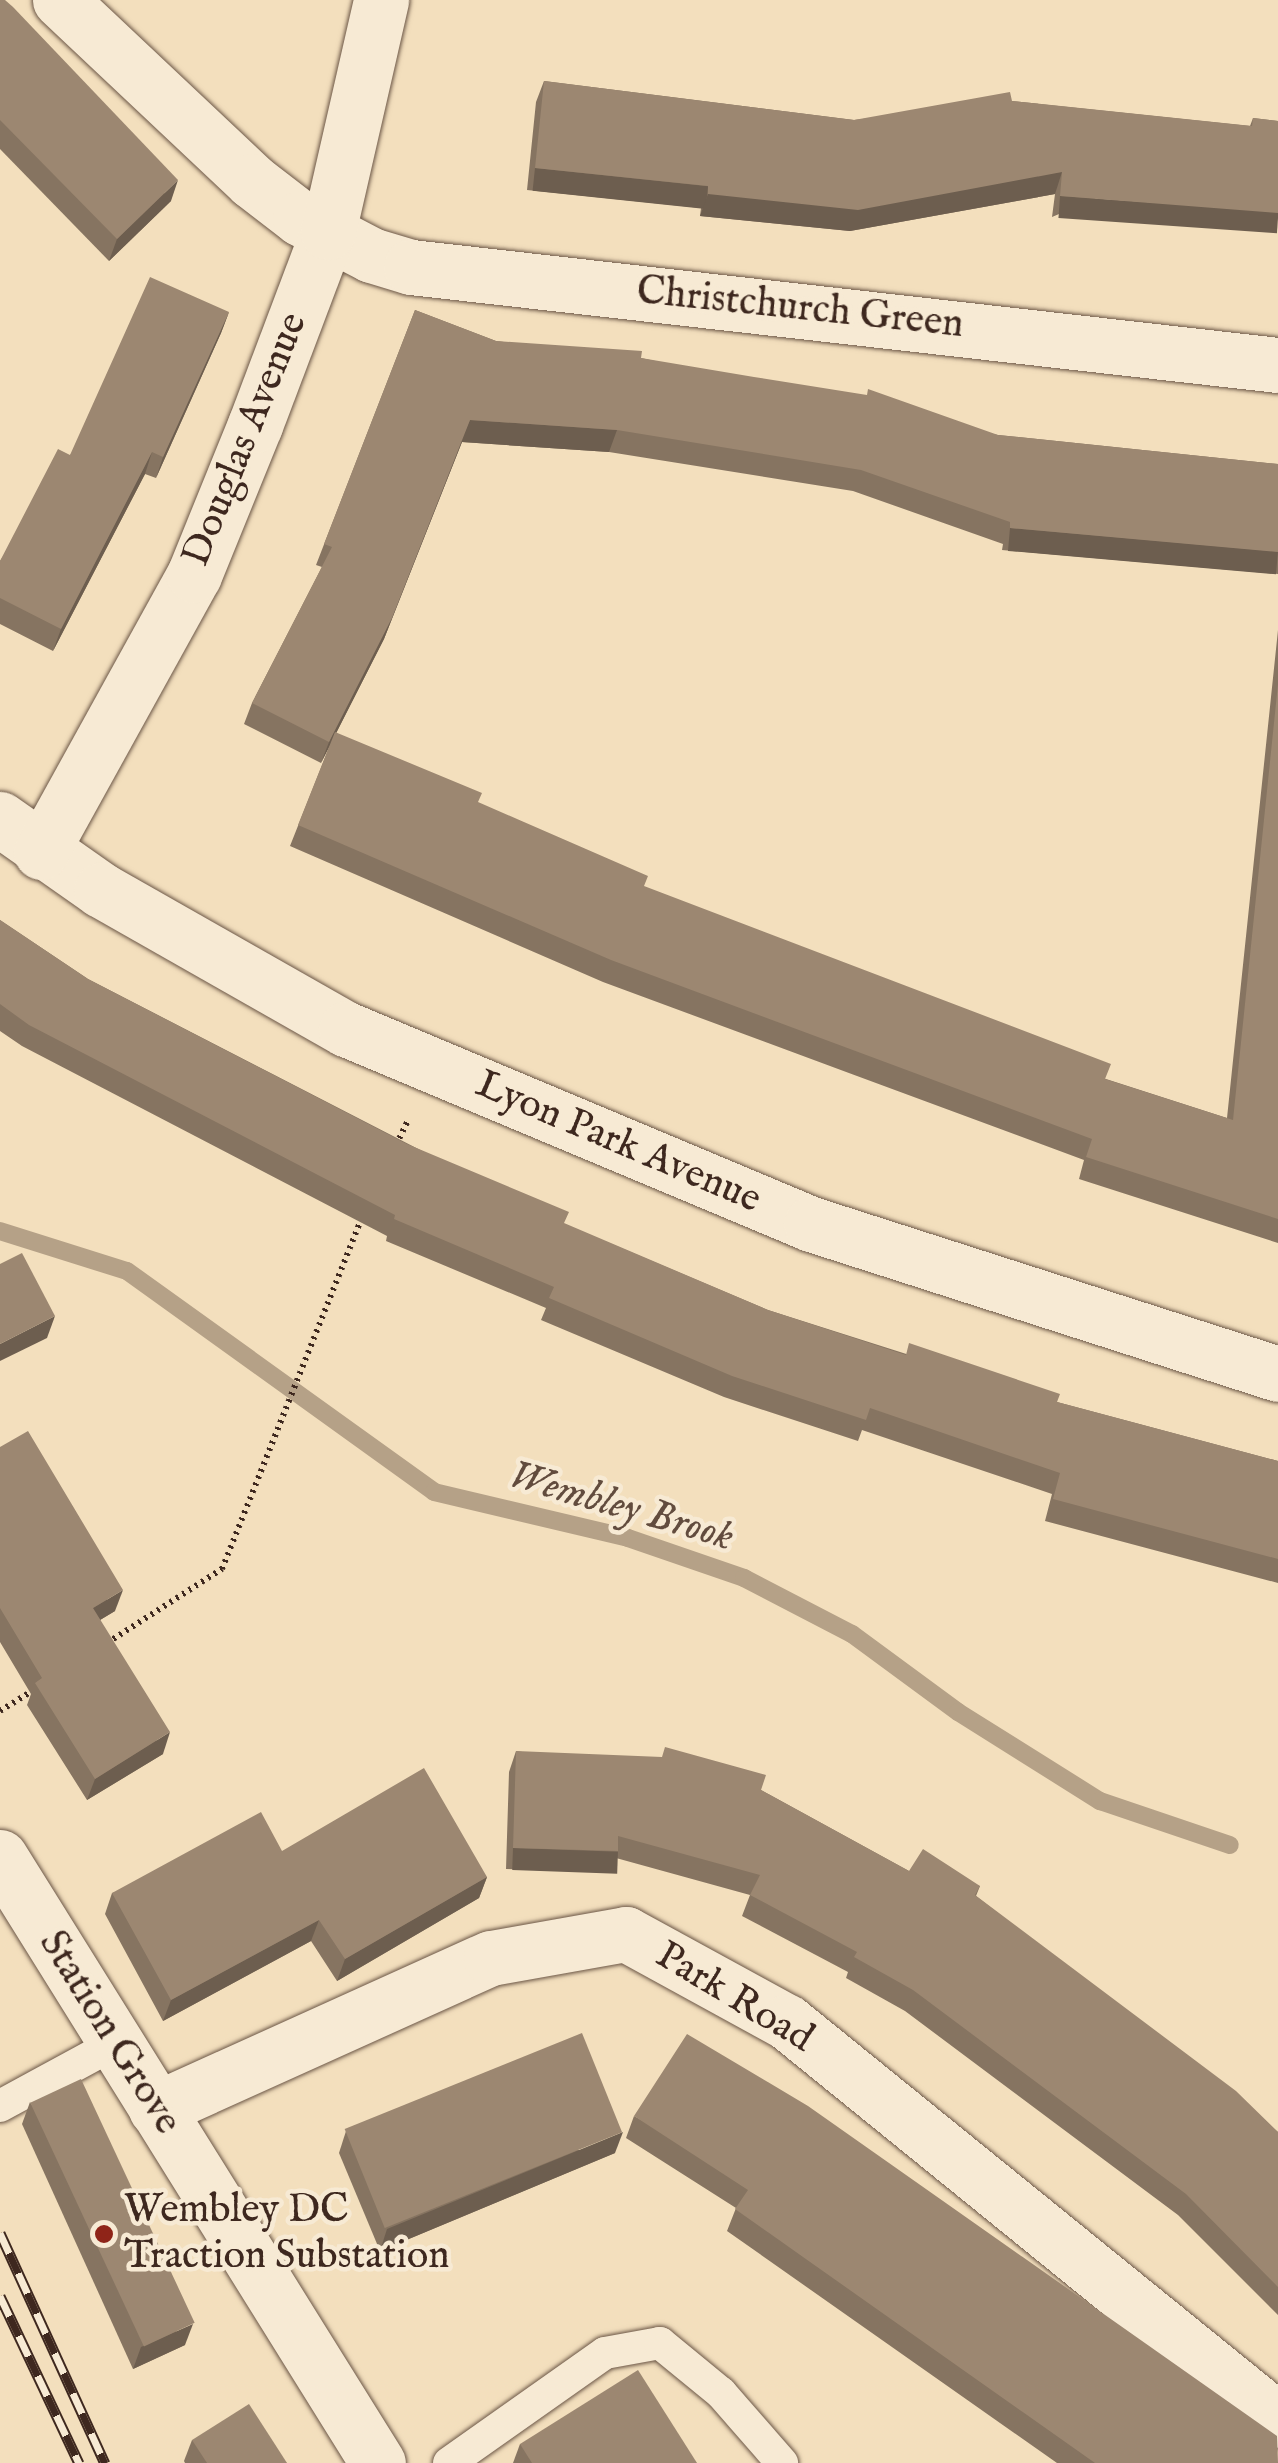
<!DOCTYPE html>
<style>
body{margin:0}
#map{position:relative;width:1278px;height:2463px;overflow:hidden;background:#f3dfbd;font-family:"IM FELL English",serif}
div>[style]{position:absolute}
.stream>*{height:18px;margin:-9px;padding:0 9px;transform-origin:9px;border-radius:9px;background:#b5a187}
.path>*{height:6px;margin-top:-3px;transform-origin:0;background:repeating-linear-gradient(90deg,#3e281f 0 2.5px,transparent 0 7.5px)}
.roads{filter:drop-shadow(0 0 2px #6b5646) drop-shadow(0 0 2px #6b5646)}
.service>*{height:32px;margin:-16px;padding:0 16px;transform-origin:16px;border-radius:16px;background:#f7ead4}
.minor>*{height:55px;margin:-27.5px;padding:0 27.5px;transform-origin:27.5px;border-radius:27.5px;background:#f7ead4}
.rail>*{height:11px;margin-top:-5.5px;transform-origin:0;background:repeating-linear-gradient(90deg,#f7ead4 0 22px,#3e281f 0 44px);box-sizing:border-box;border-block:2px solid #3e281f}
.wall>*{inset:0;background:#867461}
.shaded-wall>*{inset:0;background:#6d5e4f;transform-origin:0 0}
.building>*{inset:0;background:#9c8771;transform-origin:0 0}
.dots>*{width:28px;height:28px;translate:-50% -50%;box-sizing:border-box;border:5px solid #f7ead4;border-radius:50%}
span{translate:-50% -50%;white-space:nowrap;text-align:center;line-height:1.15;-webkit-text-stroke:9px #f7ead4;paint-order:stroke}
.street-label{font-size:40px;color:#3e281f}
.poi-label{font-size:40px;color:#3e281f}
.left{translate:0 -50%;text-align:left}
.water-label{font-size:42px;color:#624c3e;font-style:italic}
</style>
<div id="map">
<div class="stream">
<div style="left:0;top:1231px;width:133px;rotate:17.5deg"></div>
<div style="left:127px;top:1271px;width:378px;rotate:35.7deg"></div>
<div style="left:434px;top:1492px;width:199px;rotate:13.3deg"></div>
<div style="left:628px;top:1538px;width:123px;rotate:19deg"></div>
<div style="left:744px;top:1578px;width:122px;rotate:27.4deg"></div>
<div style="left:852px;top:1634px;width:132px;rotate:36.3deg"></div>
<div style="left:958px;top:1712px;width:168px;rotate:32.1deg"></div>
<div style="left:1100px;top:1801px;width:137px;rotate:18.7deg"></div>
</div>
<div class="path">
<div style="left:396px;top:1145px;width:28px;rotate:-64deg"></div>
<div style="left:107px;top:1643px;width:137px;rotate:-32.8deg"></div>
<div style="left:222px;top:1569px;width:381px;rotate:-68.3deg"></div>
<div style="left:0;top:1711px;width:39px;rotate:-32deg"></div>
</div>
<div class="roads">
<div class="service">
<div style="left:0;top:2106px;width:132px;rotate:-28.5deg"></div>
<div style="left:449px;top:2463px;width:191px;rotate:-35.2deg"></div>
<div style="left:605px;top:2353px;width:56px;rotate:-10.3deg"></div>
<div style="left:660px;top:2343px;width:79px;rotate:39.3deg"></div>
<div style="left:721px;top:2393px;width:93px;rotate:48.9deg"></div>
</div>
<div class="minor">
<div style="left:60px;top:0;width:264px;rotate:43.3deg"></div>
<div style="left:252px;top:181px;width:61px;rotate:37.6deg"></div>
<div style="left:300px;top:218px;width:80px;rotate:27.5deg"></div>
<div style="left:371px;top:255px;width:42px;rotate:16.7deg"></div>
<div style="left:411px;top:267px;width:873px;rotate:6.45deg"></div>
<div style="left:0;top:819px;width:123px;rotate:35.1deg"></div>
<div style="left:101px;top:890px;width:282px;rotate:29.6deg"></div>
<div style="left:346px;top:1029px;width:504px;rotate:22.75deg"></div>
<div style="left:811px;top:1224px;width:490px;rotate:17.8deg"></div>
<div style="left:41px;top:852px;width:316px;rotate:-61.1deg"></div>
<div style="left:194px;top:575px;width:162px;rotate:-67.9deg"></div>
<div style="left:255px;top:425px;width:206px;rotate:-69.3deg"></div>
<div style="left:328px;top:232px;width:238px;rotate:-77.1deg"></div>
<div style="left:0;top:1857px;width:714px;rotate:58.05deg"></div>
<div style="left:156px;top:2109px;width:367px;rotate:-24.3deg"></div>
<div style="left:491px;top:1958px;width:137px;rotate:-10.1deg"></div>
<div style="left:626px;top:1934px;width:183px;rotate:28.7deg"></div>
<div style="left:787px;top:2022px;width:632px;rotate:39.03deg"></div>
</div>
</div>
<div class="rail">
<div style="left:0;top:2233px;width:253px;rotate:65.5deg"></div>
<div style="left:0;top:2296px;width:185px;rotate:64.7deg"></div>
</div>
<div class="wall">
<div style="clip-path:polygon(0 0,171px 201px,109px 261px,0 149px)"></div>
<div style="clip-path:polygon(544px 81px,854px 120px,1012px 101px,1250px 126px,1253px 118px,1278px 121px,1052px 217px,1055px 194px,850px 231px,700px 216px,701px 208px,527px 190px,536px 102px)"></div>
<div style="clip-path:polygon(415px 310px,496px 341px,641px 358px,998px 435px,1278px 464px,1278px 574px,1002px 550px,1003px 544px,853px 491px,609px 452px,462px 442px,384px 639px,336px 733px,644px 887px,1106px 1079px,1227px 1118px,1278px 630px,1278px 1243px,1079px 1179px,1084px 1160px,603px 982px,290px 846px,330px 745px,321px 763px,244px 724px,252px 703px,322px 567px,316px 565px)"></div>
<div style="clip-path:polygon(229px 312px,221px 333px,156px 478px,145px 474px,53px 651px,0 624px,0 561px,70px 455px)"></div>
<div style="clip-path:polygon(0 920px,88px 979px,564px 1224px,768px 1310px,1057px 1402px,1278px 1461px,1278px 1583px,1045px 1521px,1052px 1494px,862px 1430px,858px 1441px,724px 1397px,541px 1320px,546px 1308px,386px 1241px,387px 1236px,22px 1046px,0 1031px)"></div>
<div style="clip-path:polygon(0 1447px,115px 1611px,100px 1620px,163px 1754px,87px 1800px,27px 1705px,31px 1694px,0 1642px)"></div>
<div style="clip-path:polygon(516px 1751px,761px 1790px,909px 1871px,980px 1886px,976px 1896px,1278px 2132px,1278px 2315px,1178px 2215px,905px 2011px,846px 1978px,848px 1972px,742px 1916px,750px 1895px,616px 1858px,610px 1872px,506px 1869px,509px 1772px)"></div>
<div style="clip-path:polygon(282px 1851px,487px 1877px,479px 1898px,337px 1981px,311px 1941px,163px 2021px,105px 1914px,112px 1893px)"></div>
<div style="clip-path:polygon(30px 2102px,185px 2345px,133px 2369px,22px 2124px)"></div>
<div style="clip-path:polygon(634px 2116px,1278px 2463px,1057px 2463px,727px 2231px,736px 2208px,626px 2138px)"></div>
<div style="clip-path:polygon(346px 2131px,615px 2153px,380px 2251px,339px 2153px)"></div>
<div style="clip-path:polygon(192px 2440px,287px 2463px,185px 2463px,184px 2461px)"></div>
<div style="clip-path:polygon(520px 2444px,697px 2463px,513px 2463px)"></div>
</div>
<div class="shaded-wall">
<div style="left:535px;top:168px;width:174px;height:23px;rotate:6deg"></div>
<div style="clip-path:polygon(1062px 172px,1055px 194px,850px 231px,700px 216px,708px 194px)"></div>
<div style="clip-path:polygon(178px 180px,171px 201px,109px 261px,117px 239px)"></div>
<div style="left:1060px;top:196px;width:219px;height:22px;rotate:4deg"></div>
<div style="clip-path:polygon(229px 312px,221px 333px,156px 478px,163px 457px)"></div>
<div style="clip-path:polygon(470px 420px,617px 430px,609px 452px,462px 442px,384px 639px,321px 763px,329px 742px)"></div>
<div style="clip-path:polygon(152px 452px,145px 474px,53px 651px,61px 629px)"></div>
<div style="left:1010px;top:528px;width:269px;height:23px;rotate:5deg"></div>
<div style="clip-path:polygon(55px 1316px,47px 1338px,0 1361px,0 1344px)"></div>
<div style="clip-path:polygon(123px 1590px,115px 1611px,85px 1629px,93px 1608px)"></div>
<div style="clip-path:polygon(170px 1732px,163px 1754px,87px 1800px,95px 1779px)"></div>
<div style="left:513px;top:1848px;width:105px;height:22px;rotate:2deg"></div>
<div style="clip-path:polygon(487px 1877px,479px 1898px,337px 1981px,345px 1959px)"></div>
<div style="clip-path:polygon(319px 1920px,311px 1941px,163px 2021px,171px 2000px)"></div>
<div style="clip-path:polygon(623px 2132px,615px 2153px,380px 2251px,387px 2229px)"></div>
<div style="clip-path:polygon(193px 2324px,185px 2345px,133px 2369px,141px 2347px)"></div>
</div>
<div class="building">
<div style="clip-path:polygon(0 0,5px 0,13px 7px,178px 180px,117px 239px,0 120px)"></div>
<div style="clip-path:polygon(544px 81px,854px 120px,1010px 92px,1012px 101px,1252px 126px,1253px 118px,1278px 121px,1278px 213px,1060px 196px,1062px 172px,858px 210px,708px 194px,708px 186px,535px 168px)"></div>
<div style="clip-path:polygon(150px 277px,229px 312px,163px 457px,152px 452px,61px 629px,0 598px,0 561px,58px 449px,70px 455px)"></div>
<div style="clip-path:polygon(415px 310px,496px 341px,642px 351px,641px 358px,754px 377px,867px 395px,868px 389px,998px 435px,1278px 464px,1278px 552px,1010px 528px,1010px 522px,861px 470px,617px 430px,470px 420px,392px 618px,329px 742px,252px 703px,332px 547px,324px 544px)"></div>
<div style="clip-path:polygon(1278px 684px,1278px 1219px,1086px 1157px,1092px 1139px,611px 960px,298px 825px,335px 732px,482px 793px,478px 802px,648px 876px,644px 886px,1111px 1064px,1105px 1079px,1233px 1120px)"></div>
<div style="clip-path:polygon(0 920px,88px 979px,407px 1144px,569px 1212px,564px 1223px,768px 1310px,906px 1355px,909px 1343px,1060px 1394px,1057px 1402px,1278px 1461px,1278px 1559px,1053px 1499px,1060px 1473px,870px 1408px,866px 1420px,732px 1376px,549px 1298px,554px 1287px,394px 1219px,395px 1215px,29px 1025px,0 1004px)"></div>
<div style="clip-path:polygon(22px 1253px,55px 1316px,0 1344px,0 1264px)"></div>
<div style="clip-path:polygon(28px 1431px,123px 1590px,93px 1608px,170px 1732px,95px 1779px,35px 1683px,42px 1678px,0 1608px,0 1447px)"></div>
<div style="clip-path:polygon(665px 1747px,766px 1775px,761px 1790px,909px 1871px,923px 1849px,980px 1886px,975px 1895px,1236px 2091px,1278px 2132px,1278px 2287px,1186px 2194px,913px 1990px,854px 1957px,857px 1952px,750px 1895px,760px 1875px,618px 1836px,618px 1851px,513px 1848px,516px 1751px,662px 1757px)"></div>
<div style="clip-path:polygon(424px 1768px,487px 1877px,345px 1959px,319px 1920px,171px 2000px,112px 1893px,261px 1812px,282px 1851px)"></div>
<div style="left:582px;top:2033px;width:107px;height:256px;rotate:68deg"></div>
<div style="clip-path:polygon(687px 2034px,808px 2106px,1277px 2436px,1278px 2463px,1095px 2463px,735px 2209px,748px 2190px,634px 2116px)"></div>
<div style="left:81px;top:2079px;width:269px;height:56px;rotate:65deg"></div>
<div style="clip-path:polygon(638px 2370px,697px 2463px,532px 2463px,520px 2444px)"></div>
<div style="clip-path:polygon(249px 2404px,287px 2463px,207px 2463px,192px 2440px)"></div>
</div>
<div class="dots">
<div style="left:104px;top:2234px;background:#8f2418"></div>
</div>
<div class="street-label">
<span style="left:800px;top:309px;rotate:6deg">Christchurch Green</span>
<span style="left:246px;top:440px;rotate:-68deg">Douglas Avenue</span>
<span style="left:618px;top:1143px;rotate:23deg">Lyon Park Avenue</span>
<span style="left:734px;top:1998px;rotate:31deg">Park Road</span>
<span style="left:109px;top:2033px;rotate:58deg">Station Grove</span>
</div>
<div class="poi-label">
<span class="left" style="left:124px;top:2234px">Wembley DC<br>Traction Substation</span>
</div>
<div class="water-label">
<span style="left:621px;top:1507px;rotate:16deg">Wembley Brook</span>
</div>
</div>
